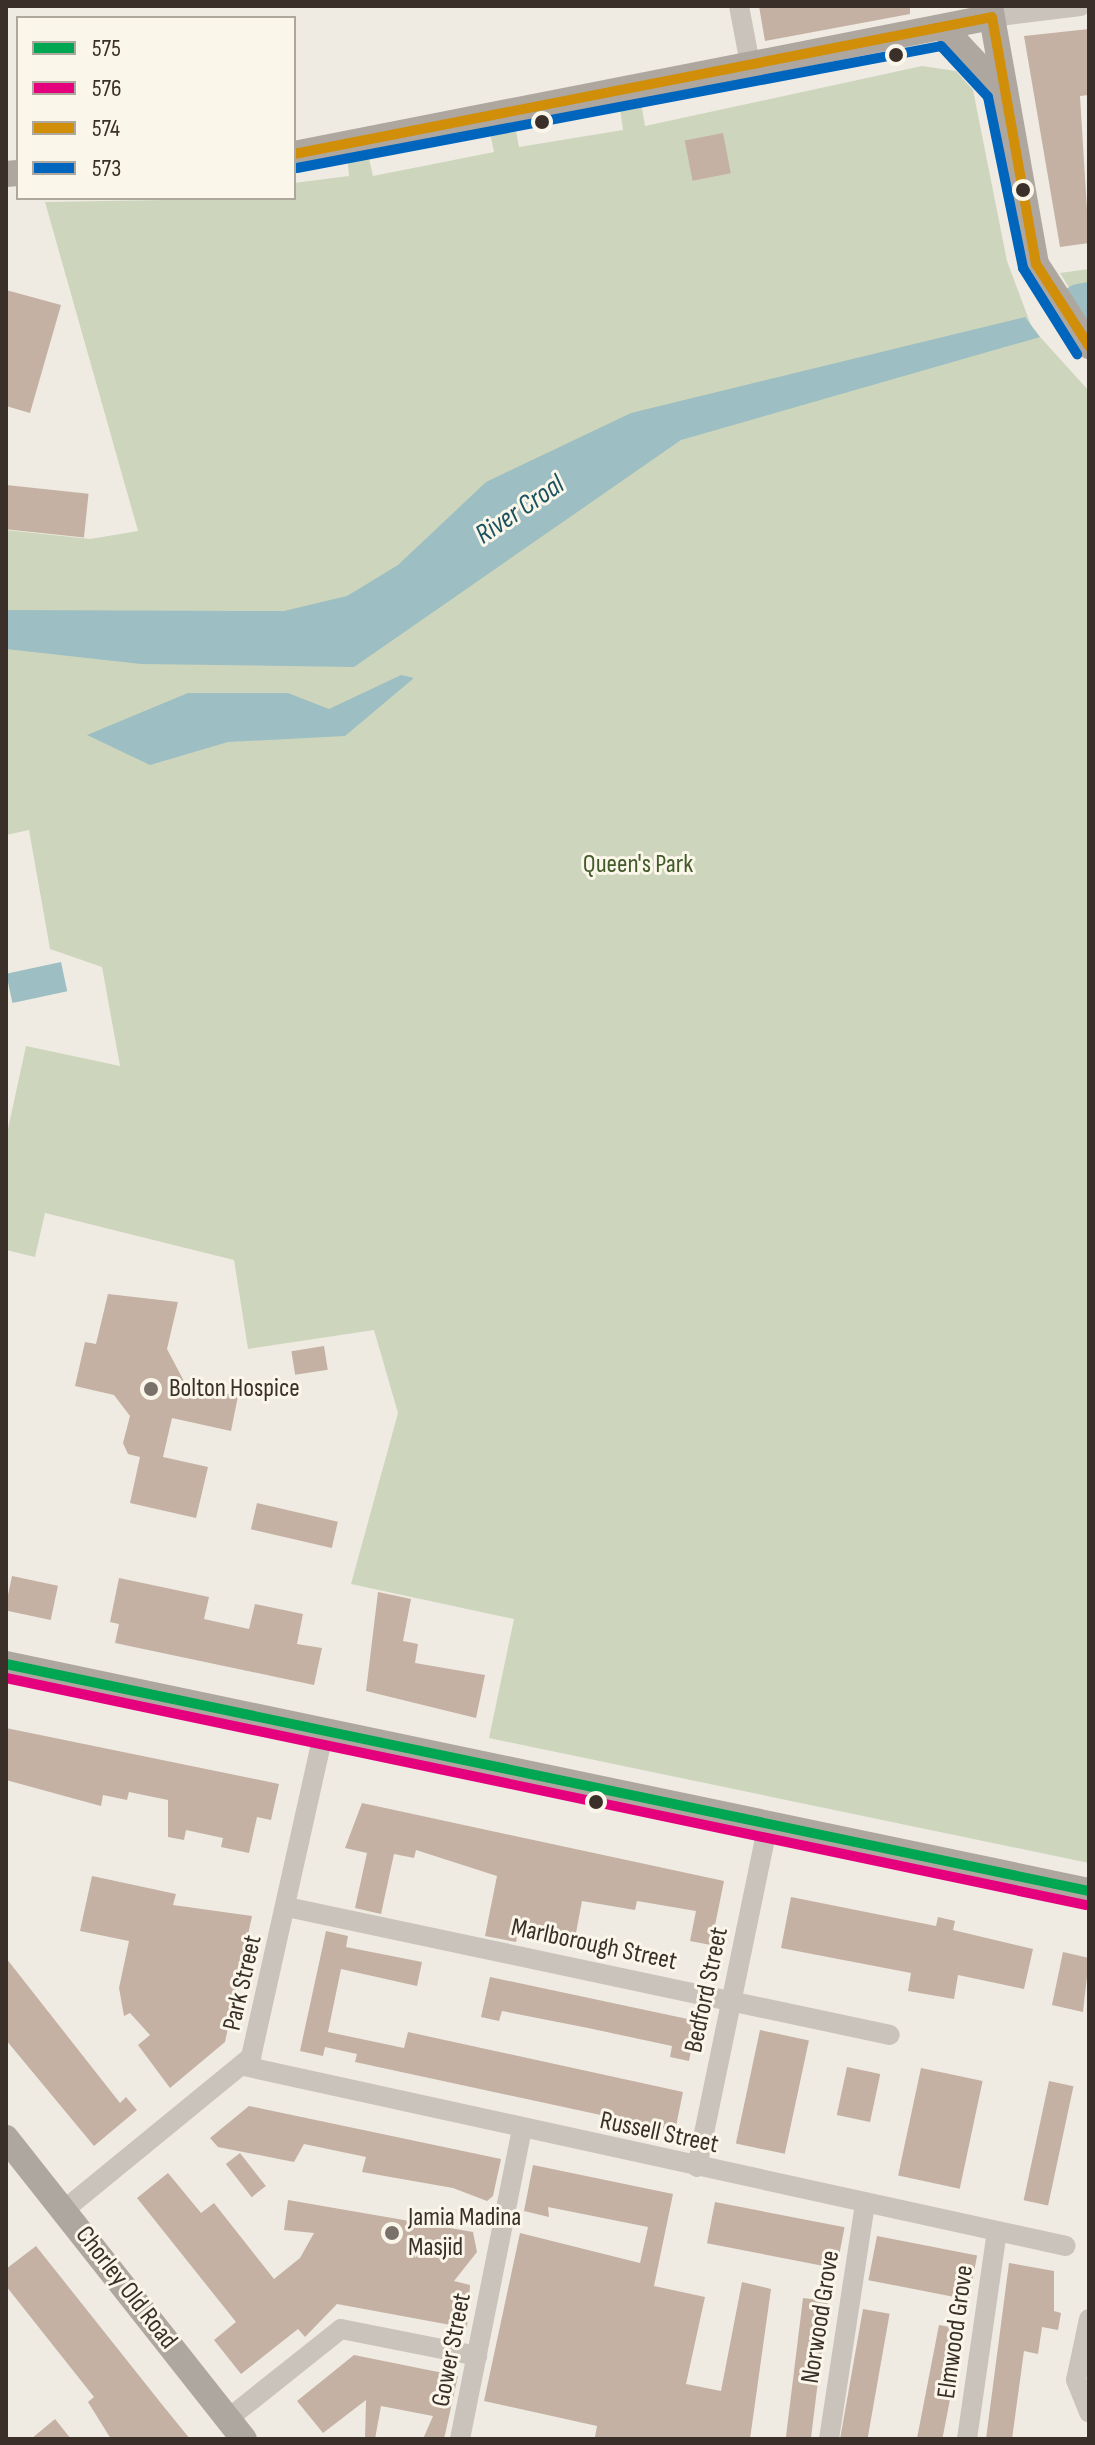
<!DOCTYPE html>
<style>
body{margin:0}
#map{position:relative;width:1095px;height:2445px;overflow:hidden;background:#efebe2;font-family:"Sofia Sans Condensed",sans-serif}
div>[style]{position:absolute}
.green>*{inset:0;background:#cdd6bc}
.water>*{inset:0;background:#9dbec2;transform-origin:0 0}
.river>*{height:36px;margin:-18px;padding:0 18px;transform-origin:18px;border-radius:18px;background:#9dbec2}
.building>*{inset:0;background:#c4b1a3;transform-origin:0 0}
.minor>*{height:20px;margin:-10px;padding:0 10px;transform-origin:10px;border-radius:10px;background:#c9c3bb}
.major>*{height:26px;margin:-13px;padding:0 13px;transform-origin:13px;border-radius:13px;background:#aea7a0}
.bus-1>*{height:10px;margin:-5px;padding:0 5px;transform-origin:5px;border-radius:5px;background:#00a651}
.bus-2>*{height:10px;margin:-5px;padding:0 5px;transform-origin:5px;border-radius:5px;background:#e5007d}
.bus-3>*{height:10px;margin:-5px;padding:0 5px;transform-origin:5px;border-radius:5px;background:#d18e08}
.bus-4>*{height:10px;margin:-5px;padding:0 5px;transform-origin:5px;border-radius:5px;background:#0065bd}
.dots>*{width:22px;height:22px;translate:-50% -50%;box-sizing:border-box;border:4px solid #fbf6ea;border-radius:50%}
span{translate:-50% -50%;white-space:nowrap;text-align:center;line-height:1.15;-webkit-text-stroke:6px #fbf6ea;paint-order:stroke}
.park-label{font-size:26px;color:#435b2a}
.poi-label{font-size:26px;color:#3a3029}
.left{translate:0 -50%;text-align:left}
.street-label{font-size:26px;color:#3a3029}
.water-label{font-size:28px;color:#1a535f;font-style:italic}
.frame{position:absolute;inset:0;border:8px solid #3a3029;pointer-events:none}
.legend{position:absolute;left:16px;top:16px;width:280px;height:184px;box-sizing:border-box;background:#fbf6ea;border:2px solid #aea79d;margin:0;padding:10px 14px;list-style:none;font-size:24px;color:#3a3029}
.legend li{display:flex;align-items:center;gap:16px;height:40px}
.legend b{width:40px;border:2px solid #aea79d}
</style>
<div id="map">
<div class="green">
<div style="clip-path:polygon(922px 66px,956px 71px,973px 90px,1007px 261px,1032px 328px,1089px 391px,1089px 1863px,489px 1738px,514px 1619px,351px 1584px,398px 1413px,374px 1330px,248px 1349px,234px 1260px,45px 1213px,35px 1257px,6px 1250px,6px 1138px,26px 1046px,120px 1066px,102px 967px,50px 949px,29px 830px,6px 835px,6px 530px,90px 539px,138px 531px,45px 202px,294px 198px,294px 183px,349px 176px,346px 144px,365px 141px,373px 176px,494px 152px,488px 123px,514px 120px,519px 147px,623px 130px,618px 94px,639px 90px,645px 126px)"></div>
<div style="clip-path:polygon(1089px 269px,1089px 320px,1060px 273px)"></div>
</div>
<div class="water">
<div style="clip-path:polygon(1025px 317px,1040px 337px,681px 440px,354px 667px,141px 664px,6px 649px,6px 610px,284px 611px,347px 596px,398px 565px,486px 482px,631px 413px)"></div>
<div style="clip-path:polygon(401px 675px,414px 678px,345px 736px,228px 742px,150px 765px,87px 735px,188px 693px,288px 693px,329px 709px)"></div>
<div style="left:61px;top:962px;width:30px;height:56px;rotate:78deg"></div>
</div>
<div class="river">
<div style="left:1079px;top:302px;width:10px;rotate:-11deg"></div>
</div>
<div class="building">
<div style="clip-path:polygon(759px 6px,910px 6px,910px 14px,765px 41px)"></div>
<div style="clip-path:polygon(1089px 29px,1089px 95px,1080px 96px,1089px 243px,1060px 247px,1024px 36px)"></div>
<div style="left:723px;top:133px;width:41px;height:39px;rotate:79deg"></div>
<div style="clip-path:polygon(6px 290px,61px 305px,30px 413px,6px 406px)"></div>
<div style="left:6px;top:485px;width:83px;height:44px;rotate:6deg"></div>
<div style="clip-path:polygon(108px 1294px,178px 1302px,167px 1349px,186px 1385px,238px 1396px,231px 1431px,172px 1418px,163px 1457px,208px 1467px,196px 1518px,130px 1503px,140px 1457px,128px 1454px,123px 1443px,130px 1416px,114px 1395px,75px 1386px,85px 1342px,96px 1344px)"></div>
<div style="left:324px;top:1346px;width:24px;height:33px;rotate:81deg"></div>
<div style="left:257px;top:1503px;width:83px;height:27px;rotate:13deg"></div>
<div style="left:12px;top:1576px;width:47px;height:35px;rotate:12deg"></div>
<div style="clip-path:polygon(119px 1578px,209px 1597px,204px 1619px,249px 1629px,255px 1604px,303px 1614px,297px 1644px,322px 1648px,314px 1685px,115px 1643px,119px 1624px,110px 1622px)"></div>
<div style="clip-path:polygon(378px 1592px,411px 1599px,403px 1641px,418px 1644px,415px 1663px,485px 1675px,476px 1718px,366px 1691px)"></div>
<div style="clip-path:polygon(6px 1728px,279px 1784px,271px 1820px,257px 1817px,249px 1853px,221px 1847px,223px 1838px,186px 1830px,184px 1840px,168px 1837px,168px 1800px,129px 1792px,127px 1800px,103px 1795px,101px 1806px,6px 1780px)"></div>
<div style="clip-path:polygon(362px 1803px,724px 1881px,711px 1945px,690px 1941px,696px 1911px,637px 1901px,635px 1910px,582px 1901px,575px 1938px,519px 1927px,516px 1942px,485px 1936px,497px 1876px,416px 1850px,414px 1858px,394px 1854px,381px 1914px,355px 1908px,367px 1853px,345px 1848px)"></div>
<div style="clip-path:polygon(92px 1876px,176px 1894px,173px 1905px,252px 1916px,225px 2042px,170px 2088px,138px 2045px,150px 2035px,130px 2013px,124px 2016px,119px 1988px,129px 1941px,80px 1931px)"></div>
<div style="clip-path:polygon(791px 1897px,936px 1926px,938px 1917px,955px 1921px,953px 1930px,1033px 1949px,1024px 1989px,958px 1975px,954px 1999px,908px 1991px,911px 1973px,781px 1948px)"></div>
<div style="clip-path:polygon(326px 1931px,348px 1936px,346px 1947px,422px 1962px,417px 1986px,341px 1969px,328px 2032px,404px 2048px,408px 2032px,683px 2092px,675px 2131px,355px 2062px,357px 2054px,325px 2047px,323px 2056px,300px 2051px)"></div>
<div style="clip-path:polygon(1063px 1952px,1089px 1958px,1083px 2012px,1052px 2005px)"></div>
<div style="clip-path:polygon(6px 1958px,120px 2103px,126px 2097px,137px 2110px,94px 2146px,6px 2040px)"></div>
<div style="clip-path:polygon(490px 1977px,697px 2021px,689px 2061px,670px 2057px,672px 2046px,588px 2028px,502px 2011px,499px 2021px,481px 2017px)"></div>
<div style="left:760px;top:2030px;width:50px;height:116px;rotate:12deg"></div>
<div style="left:847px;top:2067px;width:34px;height:49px;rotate:12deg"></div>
<div style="left:921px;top:2068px;width:63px;height:110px;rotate:12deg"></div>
<div style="left:1049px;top:2081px;width:25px;height:122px;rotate:12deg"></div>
<div style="clip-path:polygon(249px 2106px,501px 2159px,493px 2196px,487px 2201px,453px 2188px,362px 2172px,366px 2157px,304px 2144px,294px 2162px,218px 2147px,210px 2138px)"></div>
<div style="left:240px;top:2153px;width:42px;height:18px;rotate:52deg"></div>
<div style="clip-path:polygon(533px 2165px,673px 2194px,654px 2286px,705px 2297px,686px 2384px,721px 2391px,742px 2282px,771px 2289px,750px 2439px,606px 2439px,595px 2437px,597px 2426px,484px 2401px,520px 2233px,640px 2263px,648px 2227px,548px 2207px,549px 2217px,524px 2211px)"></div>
<div style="clip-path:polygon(168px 2173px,201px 2213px,214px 2203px,274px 2279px,300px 2258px,314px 2233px,284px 2230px,288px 2200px,473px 2232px,477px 2252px,454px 2281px,470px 2285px,467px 2328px,337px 2304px,305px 2337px,298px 2329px,241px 2374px,214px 2340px,236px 2322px,137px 2198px)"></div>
<div style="left:715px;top:2202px;width:132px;height:42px;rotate:11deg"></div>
<div style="left:877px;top:2236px;width:102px;height:45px;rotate:11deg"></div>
<div style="clip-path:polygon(36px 2246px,160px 2402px,190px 2439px,111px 2439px,88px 2402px,94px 2397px,6px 2286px,6px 2269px)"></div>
<div style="clip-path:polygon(1009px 2263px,1054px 2271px,1054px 2311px,1061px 2313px,1058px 2330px,1042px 2327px,1038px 2354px,1024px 2351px,1012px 2439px,986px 2439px)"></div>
<div style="left:803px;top:2298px;width:25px;height:142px;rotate:7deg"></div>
<div style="left:863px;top:2309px;width:27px;height:131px;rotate:10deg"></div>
<div style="left:939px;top:2325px;width:25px;height:115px;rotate:11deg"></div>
<div style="clip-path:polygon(354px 2355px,458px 2376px,444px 2439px,423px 2439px,433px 2416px,381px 2406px,375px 2439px,365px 2439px,366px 2400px,323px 2433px,297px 2401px)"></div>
<div style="clip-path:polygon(55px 2419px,71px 2439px,31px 2439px)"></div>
</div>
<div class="minor">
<div style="left:739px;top:6px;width:64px;rotate:79.2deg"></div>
<div style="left:992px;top:17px;width:89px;rotate:-7.1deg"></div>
<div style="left:287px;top:1907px;width:616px;rotate:11.98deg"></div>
<div style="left:244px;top:2066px;width:841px;rotate:12.35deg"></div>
<div style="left:697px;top:2167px;width:350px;rotate:-78.3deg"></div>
<div style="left:64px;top:2210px;width:242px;rotate:-39.3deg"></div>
<div style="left:251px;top:2057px;width:335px;rotate:-77.4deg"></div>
<div style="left:1089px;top:2319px;width:62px;rotate:102deg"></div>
<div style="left:1076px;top:2380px;width:35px;rotate:68deg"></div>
<div style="left:229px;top:2418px;width:143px;rotate:-38.5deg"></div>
<div style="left:341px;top:2329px;width:139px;rotate:11.2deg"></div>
<div style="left:460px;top:2439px;width:315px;rotate:-78.7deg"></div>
<div style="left:829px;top:2439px;width:238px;rotate:-81.3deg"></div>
<div style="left:967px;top:2439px;width:209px;rotate:-81.8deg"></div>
</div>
<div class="major">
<div style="left:990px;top:6px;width:262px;rotate:79.9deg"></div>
<div style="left:1036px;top:264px;width:98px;rotate:57.1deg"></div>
<div style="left:946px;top:31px;width:81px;rotate:47deg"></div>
<div style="left:294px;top:154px;width:711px;rotate:-11.1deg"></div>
<div style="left:6px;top:174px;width:12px;rotate:-5deg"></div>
<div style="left:6px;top:1664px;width:1107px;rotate:11.84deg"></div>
<div style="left:6px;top:2138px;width:384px;rotate:51.7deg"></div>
</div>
<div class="bus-1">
<div style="left:6px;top:1664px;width:1107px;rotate:11.84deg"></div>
</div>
<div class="bus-2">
<div style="left:6px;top:1678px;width:1104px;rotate:11.87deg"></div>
</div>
<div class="bus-3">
<div style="left:294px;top:154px;width:711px;rotate:-11.1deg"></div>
<div style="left:992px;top:17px;width:251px;rotate:79.9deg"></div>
<div style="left:1036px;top:264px;width:98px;rotate:57.1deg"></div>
</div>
<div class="bus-4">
<div style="left:297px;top:168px;width:655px;rotate:-10.73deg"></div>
<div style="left:941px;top:46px;width:69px;rotate:47.3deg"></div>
<div style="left:988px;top:97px;width:175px;rotate:78.4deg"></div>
<div style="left:1023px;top:268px;width:102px;rotate:57.9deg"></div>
</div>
<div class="dots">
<div style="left:896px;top:55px;background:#3a3029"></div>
<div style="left:542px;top:122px;background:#3a3029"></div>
<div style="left:1023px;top:190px;background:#3a3029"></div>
<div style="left:151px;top:1389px;background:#79716a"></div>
<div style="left:596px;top:1802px;background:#3a3029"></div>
<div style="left:392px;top:2233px;background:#79716a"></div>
</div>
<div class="park-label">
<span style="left:638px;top:865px">Queen's Park</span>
</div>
<div class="poi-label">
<span class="left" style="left:169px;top:1389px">Bolton Hospice</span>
<span class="left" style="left:408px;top:2233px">Jamia Madina<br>Masjid</span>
</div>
<div class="street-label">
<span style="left:594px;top:1945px;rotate:12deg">Marlborough Street</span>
<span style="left:243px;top:1983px;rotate:-77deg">Park Street</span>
<span style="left:707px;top:1990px;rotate:-78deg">Bedford Street</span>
<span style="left:659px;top:2133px;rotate:12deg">Russell Street</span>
<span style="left:126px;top:2288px;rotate:52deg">Chorley Old Road</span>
<span style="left:821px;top:2317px;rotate:-81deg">Norwood Grove</span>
<span style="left:956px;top:2332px;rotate:-82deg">Elmwood Grove</span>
<span style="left:452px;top:2350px;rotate:-79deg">Gower Street</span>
</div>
<div class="water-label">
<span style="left:520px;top:510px;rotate:-34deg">River Croal</span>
</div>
<div class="frame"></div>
<ul class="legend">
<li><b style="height:10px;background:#00a651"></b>575</li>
<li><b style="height:10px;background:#e5007d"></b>576</li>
<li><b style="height:10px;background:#d18e08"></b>574</li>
<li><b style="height:10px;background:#0065bd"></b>573</li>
</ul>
</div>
